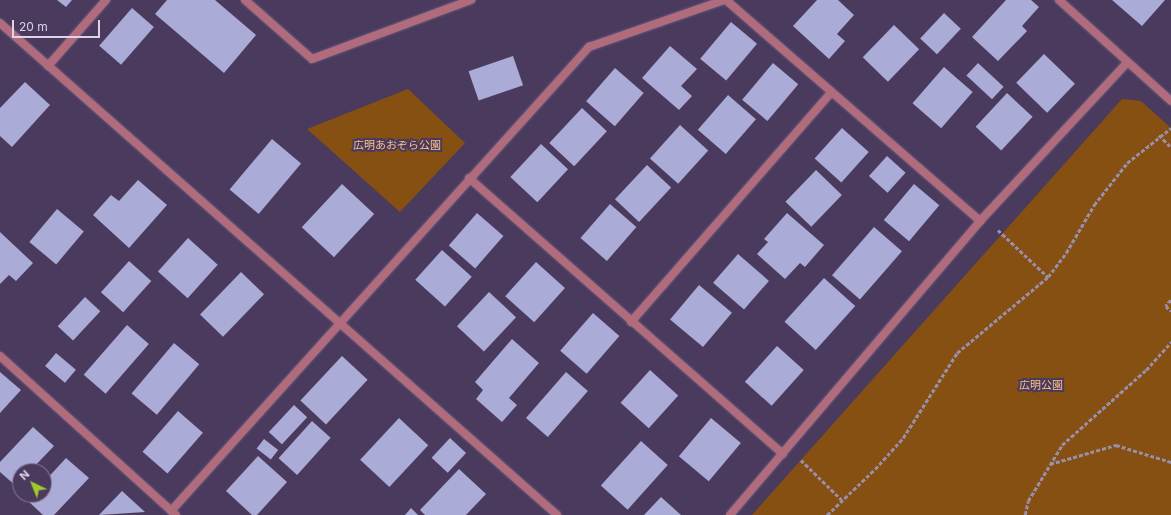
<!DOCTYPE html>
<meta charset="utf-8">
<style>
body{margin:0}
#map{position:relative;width:1171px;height:515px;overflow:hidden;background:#4a3a5e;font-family:Inter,"Noto Sans JP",sans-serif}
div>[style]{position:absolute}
.green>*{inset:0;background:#855011}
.building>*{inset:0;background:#aaabd6;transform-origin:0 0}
.path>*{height:2.5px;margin-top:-1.25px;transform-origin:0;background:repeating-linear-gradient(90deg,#9a8eab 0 4px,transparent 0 6px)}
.roads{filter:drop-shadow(0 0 1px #67597a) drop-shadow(0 0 1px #67597a)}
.minor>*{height:8px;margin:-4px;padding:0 4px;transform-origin:4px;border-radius:4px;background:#b06c7d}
span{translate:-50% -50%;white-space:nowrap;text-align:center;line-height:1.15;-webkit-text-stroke:4px #4a3a5e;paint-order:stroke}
.park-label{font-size:11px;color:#fec188}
.north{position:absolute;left:12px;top:463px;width:40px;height:40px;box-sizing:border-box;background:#4a3a5e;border:1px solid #857896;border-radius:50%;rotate:317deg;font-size:11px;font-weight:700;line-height:16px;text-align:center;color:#ddd4ea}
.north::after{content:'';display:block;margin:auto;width:14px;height:18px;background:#a0c92c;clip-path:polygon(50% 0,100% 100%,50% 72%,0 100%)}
.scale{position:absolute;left:12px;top:20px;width:88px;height:18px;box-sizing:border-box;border:2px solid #ddd4ea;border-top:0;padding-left:5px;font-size:12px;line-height:14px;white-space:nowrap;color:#ddd4ea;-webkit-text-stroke:3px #4a3a5e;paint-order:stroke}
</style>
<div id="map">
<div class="green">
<div style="clip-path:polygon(408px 89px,465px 143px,400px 212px,307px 129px)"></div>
<div style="clip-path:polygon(1122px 99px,1141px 101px,1171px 128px,1171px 515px,752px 515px)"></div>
</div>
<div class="building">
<div style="clip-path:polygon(57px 0,72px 0,66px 7px)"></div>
<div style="clip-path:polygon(167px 0,215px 0,256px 35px,224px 73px,155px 14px)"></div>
<div style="clip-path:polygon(817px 0,838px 0,854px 15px,837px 34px,845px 41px,829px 59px,793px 26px)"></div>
<div style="clip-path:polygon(1006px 0,1031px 0,1039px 7px,1022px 26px,1027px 31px,998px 61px,972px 37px)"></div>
<div style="clip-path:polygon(1112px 0,1165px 0,1142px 26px)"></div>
<div style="left:132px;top:8px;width:29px;height:50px;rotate:41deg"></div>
<div style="left:944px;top:13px;width:23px;height:35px;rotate:43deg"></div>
<div style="left:731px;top:22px;width:34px;height:48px;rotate:40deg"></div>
<div style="left:894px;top:25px;width:35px;height:45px;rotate:44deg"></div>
<div style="clip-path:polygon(670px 46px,697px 69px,681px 86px,692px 96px,679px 110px,642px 78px)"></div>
<div style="left:1044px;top:54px;width:43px;height:40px;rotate:44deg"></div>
<div style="left:513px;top:56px;width:31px;height:47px;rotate:71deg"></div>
<div style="left:773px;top:63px;width:33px;height:48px;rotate:40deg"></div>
<div style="left:978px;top:63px;width:35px;height:17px;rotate:43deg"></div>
<div style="left:944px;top:67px;width:38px;height:48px;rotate:41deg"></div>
<div style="left:615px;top:68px;width:38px;height:44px;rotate:41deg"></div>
<div style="clip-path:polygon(25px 82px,50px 105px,12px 147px,0 136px,0 108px)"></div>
<div style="left:1007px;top:93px;width:35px;height:46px;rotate:43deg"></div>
<div style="left:728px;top:95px;width:37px;height:46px;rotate:41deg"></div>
<div style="left:582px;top:108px;width:34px;height:48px;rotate:43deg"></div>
<div style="left:680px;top:125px;width:38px;height:45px;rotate:42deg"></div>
<div style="left:842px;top:128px;width:36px;height:41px;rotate:42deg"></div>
<div style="left:272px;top:139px;width:38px;height:66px;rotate:40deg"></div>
<div style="left:541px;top:144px;width:37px;height:45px;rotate:43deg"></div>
<div style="left:887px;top:156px;width:25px;height:27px;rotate:42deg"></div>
<div style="left:647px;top:165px;width:33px;height:47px;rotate:43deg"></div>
<div style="left:816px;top:170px;width:36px;height:44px;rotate:44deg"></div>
<div style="clip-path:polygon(138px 180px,167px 205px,129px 248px,93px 215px,111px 195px,119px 201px)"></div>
<div style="left:342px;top:184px;width:44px;height:59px;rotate:43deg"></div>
<div style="left:914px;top:184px;width:33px;height:47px;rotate:40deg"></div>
<div style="left:610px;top:204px;width:35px;height:45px;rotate:41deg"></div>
<div style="left:57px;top:209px;width:35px;height:43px;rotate:40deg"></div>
<div style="left:477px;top:213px;width:35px;height:43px;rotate:41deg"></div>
<div style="clip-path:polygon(787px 213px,824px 245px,805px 267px,800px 263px,785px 279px,757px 254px,768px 242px,764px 239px)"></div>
<div style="left:874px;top:227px;width:37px;height:64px;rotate:41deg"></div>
<div style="clip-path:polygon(0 232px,33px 263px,16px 281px,9px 275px,0 284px)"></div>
<div style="left:188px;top:238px;width:40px;height:45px;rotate:42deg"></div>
<div style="left:442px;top:250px;width:40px;height:40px;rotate:42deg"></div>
<div style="left:738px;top:254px;width:41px;height:38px;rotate:41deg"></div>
<div style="left:129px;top:261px;width:30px;height:42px;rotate:42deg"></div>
<div style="left:536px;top:262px;width:39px;height:46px;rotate:42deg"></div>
<div style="left:241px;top:272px;width:32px;height:59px;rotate:44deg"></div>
<div style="left:824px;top:278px;width:42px;height:59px;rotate:42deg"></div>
<div style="left:699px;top:285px;width:43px;height:45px;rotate:40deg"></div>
<div style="left:489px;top:292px;width:37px;height:47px;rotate:43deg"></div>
<div style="left:85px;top:297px;width:21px;height:40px;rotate:43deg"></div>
<div style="left:593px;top:313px;width:35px;height:50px;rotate:41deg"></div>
<div style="left:127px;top:325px;width:29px;height:66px;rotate:41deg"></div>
<div style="clip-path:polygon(512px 339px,539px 363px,509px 398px,517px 405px,502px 422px,476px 399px,483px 390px,475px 382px)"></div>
<div style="left:174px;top:343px;width:33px;height:66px;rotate:40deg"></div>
<div style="left:777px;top:346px;width:36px;height:48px;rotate:42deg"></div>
<div style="left:56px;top:353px;width:26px;height:17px;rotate:40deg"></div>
<div style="left:342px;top:356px;width:35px;height:61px;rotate:43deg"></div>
<div style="left:650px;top:370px;width:38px;height:44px;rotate:42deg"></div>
<div style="clip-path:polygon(0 372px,21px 390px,0 413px)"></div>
<div style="left:566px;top:372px;width:29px;height:61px;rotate:41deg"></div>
<div style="left:294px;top:405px;width:18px;height:37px;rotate:43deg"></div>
<div style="left:178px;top:411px;width:33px;height:54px;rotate:41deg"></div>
<div style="left:399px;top:418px;width:40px;height:57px;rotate:43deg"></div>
<div style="left:711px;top:418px;width:39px;height:50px;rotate:40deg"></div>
<div style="left:312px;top:421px;width:25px;height:50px;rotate:42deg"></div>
<div style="clip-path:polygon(33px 427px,54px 446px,30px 471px,20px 471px,20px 482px,16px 486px,0 472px,0 462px)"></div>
<div style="left:450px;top:438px;width:22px;height:27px;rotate:43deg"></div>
<div style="left:264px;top:439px;width:18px;height:12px;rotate:38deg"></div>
<div style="left:641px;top:441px;width:36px;height:60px;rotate:42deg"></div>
<div style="clip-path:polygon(258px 456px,287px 482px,257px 515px,252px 515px,226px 491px)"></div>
<div style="clip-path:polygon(66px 458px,89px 478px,54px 515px,43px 515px,27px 500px,32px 495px,44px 495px,44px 482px)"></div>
<div style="clip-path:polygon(459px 469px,486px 494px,466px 515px,425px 515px,420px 510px)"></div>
<div style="clip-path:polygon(122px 491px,145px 512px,99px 515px)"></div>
<div style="clip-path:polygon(661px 497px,681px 515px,644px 515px)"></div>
<div style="clip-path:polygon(411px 508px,418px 515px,405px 515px)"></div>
</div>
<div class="path">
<div style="left:1159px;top:135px;width:17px;rotate:45deg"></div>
<div style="left:998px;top:230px;width:69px;rotate:43.2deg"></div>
<div style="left:1171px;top:300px;width:8px;rotate:130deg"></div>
<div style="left:1166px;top:306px;width:7px;rotate:45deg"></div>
<div style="left:801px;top:460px;width:57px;rotate:44.3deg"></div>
<div style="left:1050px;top:464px;width:69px;rotate:-16.1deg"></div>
<div style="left:1116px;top:445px;width:58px;rotate:17.2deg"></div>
<div style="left:827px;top:515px;width:66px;rotate:-43.8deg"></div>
<div style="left:875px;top:469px;width:42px;rotate:-47.9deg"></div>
<div style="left:903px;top:438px;width:101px;rotate:-57.6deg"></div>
<div style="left:957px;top:353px;width:119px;rotate:-39.9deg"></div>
<div style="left:1048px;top:277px;width:30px;rotate:-53deg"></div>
<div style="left:1066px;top:253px;width:56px;rotate:-59.7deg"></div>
<div style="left:1094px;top:205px;width:53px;rotate:-51.8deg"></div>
<div style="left:1127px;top:163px;width:56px;rotate:-38.5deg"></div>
<div style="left:1025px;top:515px;width:14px;rotate:-78deg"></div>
<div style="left:1028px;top:501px;width:66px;rotate:-58.7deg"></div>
<div style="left:1062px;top:445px;width:113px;rotate:-41.8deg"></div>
<div style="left:1146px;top:370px;width:38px;rotate:-48deg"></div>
</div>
<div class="roads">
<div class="minor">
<div style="left:245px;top:0;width:89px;rotate:41.4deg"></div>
<div style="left:312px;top:59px;width:170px;rotate:-20.4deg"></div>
<div style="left:726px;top:0;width:337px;rotate:41deg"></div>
<div style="left:1059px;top:0;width:151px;rotate:42deg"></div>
<div style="left:0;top:23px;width:743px;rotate:41.45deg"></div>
<div style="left:48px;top:66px;width:88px;rotate:-48.7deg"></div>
<div style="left:469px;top:178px;width:418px;rotate:41.3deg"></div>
<div style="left:631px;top:322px;width:303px;rotate:-48.9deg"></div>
<div style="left:0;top:356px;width:237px;rotate:42.1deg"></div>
<div style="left:171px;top:511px;width:625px;rotate:-47.99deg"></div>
<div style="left:589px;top:47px;width:143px;rotate:-19.2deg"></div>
<div style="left:730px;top:515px;width:386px;rotate:-49.6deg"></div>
<div style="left:980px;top:221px;width:216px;rotate:-47.1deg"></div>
</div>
</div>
<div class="park-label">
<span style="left:397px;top:145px">広明あおぞら公園</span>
<span style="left:1041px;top:385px">広明公園</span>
</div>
<div class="north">N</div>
<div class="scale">20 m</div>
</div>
